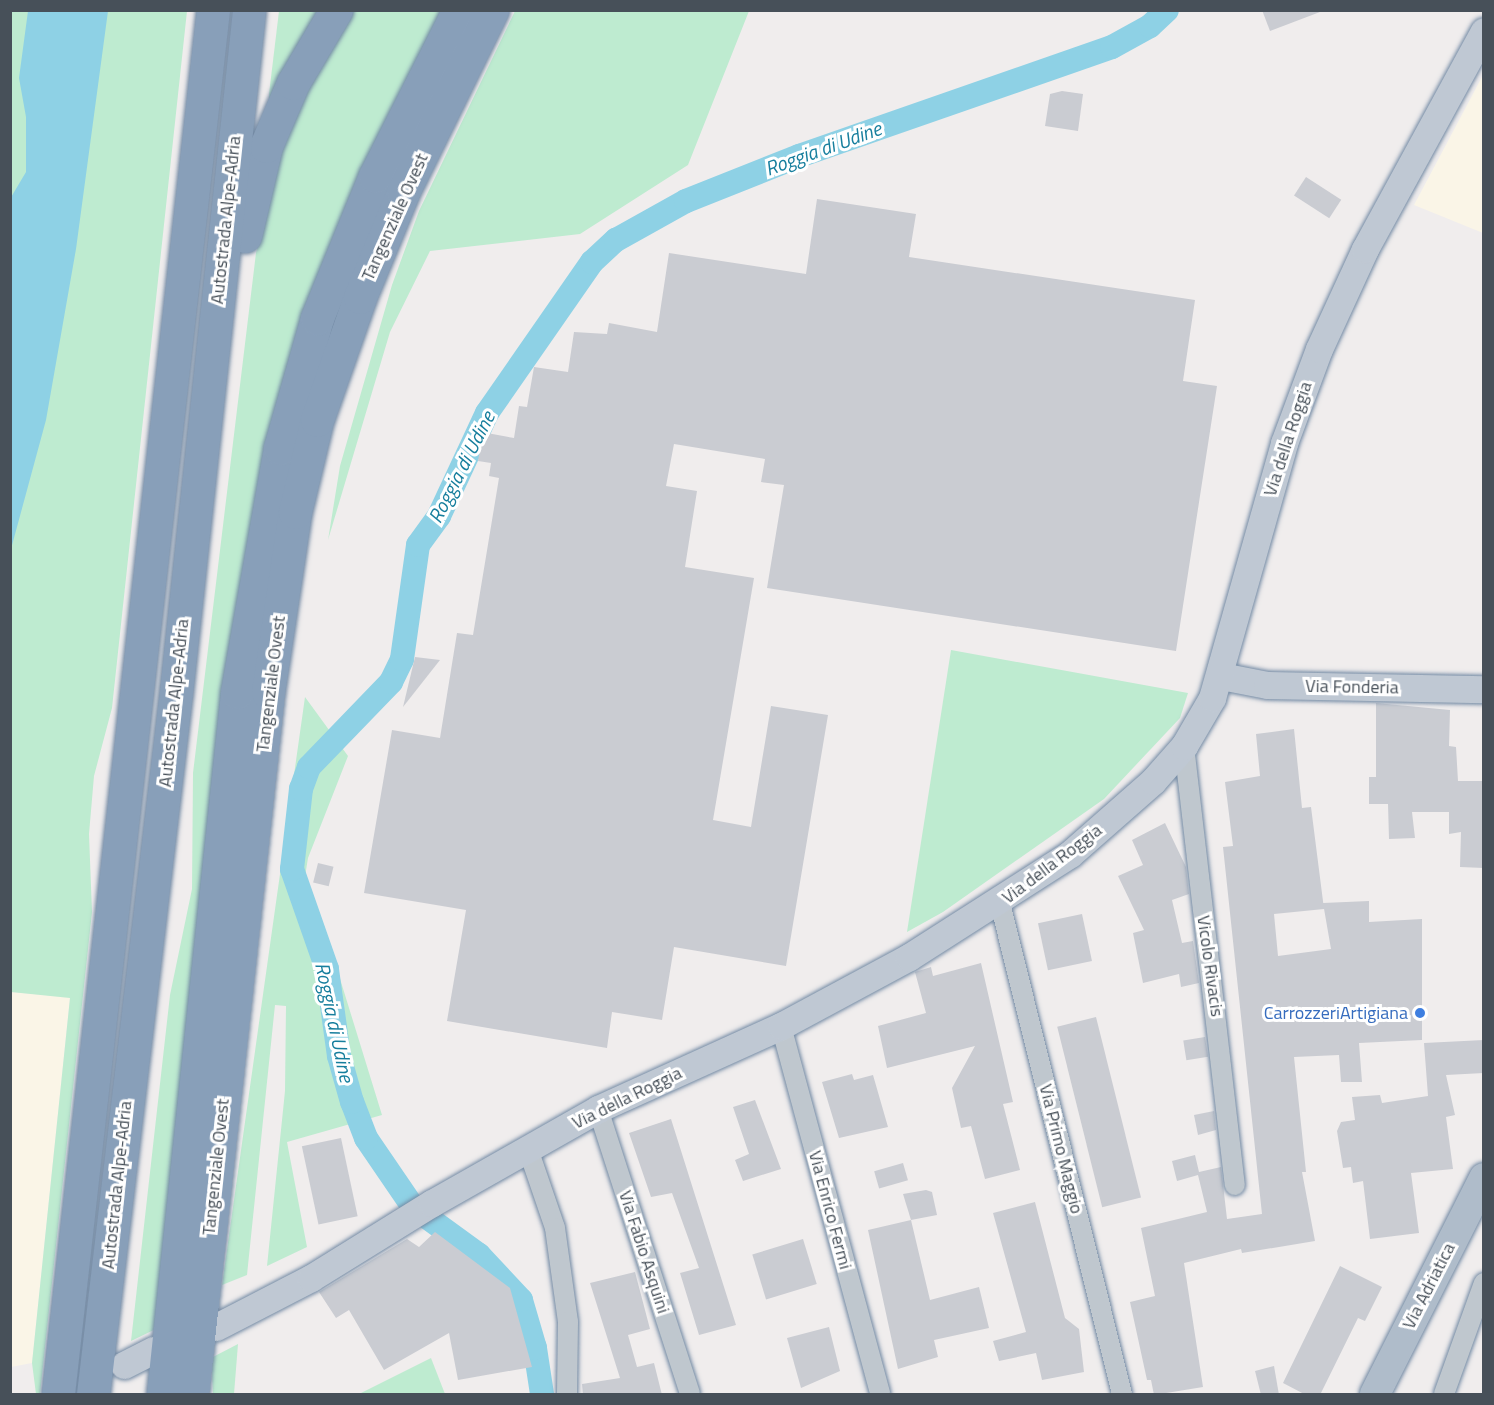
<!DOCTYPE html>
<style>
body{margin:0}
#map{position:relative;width:1494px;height:1405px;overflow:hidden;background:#f0eded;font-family:"Titillium Web",sans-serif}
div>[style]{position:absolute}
.commercial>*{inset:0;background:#faf5e7}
.green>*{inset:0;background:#beebd0}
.water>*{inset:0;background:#8ed1e5}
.canal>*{height:24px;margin:-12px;padding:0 12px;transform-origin:12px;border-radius:12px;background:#8ed1e5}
.building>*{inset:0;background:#caccd2;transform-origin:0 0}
.roads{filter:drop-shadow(0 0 2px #738aa4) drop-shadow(0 0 2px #738aa4)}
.street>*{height:20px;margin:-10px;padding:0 10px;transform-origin:10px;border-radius:10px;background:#bfc7ce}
.secondary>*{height:27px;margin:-13.5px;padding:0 13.5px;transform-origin:13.5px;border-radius:13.5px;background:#bfc8d3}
.primary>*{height:30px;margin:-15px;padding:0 15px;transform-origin:15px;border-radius:15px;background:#afbcca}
.highway>*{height:33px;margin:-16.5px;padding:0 16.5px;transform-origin:16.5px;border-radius:16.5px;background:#889fb9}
.dots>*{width:16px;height:16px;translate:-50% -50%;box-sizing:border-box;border:3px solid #fff;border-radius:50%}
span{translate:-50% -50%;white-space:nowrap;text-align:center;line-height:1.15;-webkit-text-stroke:6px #fff;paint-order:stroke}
.street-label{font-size:18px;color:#475059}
.shop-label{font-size:18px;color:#366cbe}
.right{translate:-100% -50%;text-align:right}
.water-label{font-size:20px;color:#167e9d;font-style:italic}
.frame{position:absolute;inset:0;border:12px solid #475059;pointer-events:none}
</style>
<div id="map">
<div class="commercial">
<div style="clip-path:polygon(1483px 75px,1483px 233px,1414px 205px)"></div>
<div style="clip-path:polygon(10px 992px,70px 997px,32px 1363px,11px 1367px)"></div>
</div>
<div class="green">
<div style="clip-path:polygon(10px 11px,187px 11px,112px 708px,94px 776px,89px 834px,92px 912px,40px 1394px,36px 1394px,32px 1363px,70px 998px,11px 992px)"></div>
<div style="clip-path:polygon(279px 11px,324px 11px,269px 100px,269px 94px)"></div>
<div style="clip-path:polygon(347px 11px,444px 11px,336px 234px,160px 1327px,131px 1341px,170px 995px,192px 889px,193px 773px,256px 253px,288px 121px)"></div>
<div style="clip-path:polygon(515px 11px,749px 11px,688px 165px,580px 234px,430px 251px,390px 332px,328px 540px,340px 466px,392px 285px,419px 211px)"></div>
<div style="clip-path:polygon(951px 650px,1188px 693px,1180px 718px,1104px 799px,943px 912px,907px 932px)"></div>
<div style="clip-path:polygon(305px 697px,348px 756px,308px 858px,304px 883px,337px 969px,382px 1115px,287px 1142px,307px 1247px,267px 1266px,285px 1091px,286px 1006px,275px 1005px,247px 1275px,222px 1285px)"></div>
<div style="clip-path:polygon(238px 1344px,234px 1394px,213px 1394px,211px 1358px)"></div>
<div style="clip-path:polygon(431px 1358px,445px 1394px,359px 1394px)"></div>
</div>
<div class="water">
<div style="clip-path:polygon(28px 11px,108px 11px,76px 249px,46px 420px,11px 549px,10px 199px,26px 172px,26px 117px,19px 78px)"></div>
</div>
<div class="canal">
<div style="left:542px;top:1394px;width:47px;rotate:-98.7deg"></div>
<div style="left:535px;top:1348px;width:50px;rotate:-106.3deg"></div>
<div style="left:521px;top:1300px;width:62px;rotate:-133deg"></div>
<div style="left:479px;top:1255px;width:82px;rotate:-144deg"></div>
<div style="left:413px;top:1207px;width:83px;rotate:-124.3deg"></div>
<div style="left:366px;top:1138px;width:39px;rotate:-111deg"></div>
<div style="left:352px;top:1102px;width:48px;rotate:-105.8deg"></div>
<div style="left:339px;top:1056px;width:88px;rotate:-97.9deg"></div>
<div style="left:327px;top:969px;width:106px;rotate:-109.3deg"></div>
<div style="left:292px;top:869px;width:81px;rotate:-83.6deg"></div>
<div style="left:301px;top:789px;width:23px;rotate:-70deg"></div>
<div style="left:309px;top:767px;width:118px;rotate:-46deg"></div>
<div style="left:391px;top:682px;width:25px;rotate:-64deg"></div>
<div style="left:402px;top:659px;width:115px;rotate:-82deg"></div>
<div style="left:418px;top:545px;width:36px;rotate:-54deg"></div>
<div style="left:439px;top:516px;width:114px;rotate:-65deg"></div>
<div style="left:487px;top:413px;width:184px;rotate:-55.2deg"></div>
<div style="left:592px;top:262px;width:33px;rotate:-43deg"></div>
<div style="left:616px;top:240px;width:80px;rotate:-29.1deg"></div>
<div style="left:686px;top:201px;width:122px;rotate:-21.7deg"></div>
<div style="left:799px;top:156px;width:331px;rotate:-19.2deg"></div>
<div style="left:1112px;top:47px;width:43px;rotate:-28.9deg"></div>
<div style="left:1150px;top:26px;width:23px;rotate:-43deg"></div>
</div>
<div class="building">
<div style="clip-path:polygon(1262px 10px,1320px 10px,1320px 12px,1270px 31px)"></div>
<div style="clip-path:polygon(1062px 91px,1083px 94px,1078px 131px,1045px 126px,1050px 94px)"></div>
<div style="left:1306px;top:177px;width:42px;height:22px;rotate:33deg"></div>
<div style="clip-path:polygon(817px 199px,916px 214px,909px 257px,1195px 300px,1183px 381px,1217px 386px,1176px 651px,767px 588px,784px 485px,761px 482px,765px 459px,674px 444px,666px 486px,697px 491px,685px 567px,754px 578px,713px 820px,751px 827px,771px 706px,828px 715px,786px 966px,674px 947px,662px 1020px,612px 1012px,607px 1048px,447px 1021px,466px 910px,364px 893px,392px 730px,440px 738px,457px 633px,473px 635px,499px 478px,489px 476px,491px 463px,478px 461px,481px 443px,485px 444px,487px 433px,514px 438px,519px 406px,527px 407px,534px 367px,568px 372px,574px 332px,607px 334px,609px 323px,657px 332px,669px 253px,806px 274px)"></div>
<div style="clip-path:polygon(415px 657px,440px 660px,403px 707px)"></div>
<div style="clip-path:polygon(1376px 703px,1450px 710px,1449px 746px,1456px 747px,1458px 781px,1484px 781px,1484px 868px,1460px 867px,1461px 832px,1449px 834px,1449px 812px,1412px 812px,1415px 838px,1389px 839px,1388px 804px,1369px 804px,1369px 777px,1376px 777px)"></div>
<div style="clip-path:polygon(1294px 729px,1302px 808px,1311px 807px,1324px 909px,1274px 914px,1278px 956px,1331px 949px,1323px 903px,1369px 901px,1369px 922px,1422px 919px,1422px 1040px,1359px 1043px,1362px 1082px,1341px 1082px,1339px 1055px,1294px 1057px,1306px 1172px,1302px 1172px,1315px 1241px,1242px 1253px,1241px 1249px,1184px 1263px,1203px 1387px,1154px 1395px,1151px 1380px,1147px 1380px,1130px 1302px,1155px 1296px,1141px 1228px,1207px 1212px,1198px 1175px,1177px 1181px,1172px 1161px,1195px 1155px,1199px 1172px,1221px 1167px,1227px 1219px,1262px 1214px,1223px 847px,1233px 846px,1225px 782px,1260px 776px,1256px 734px)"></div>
<div style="clip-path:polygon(1165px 823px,1186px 867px,1189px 894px,1172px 900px,1182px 943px,1193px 941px,1199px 983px,1181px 987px,1179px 974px,1143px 983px,1133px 933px,1144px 930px,1118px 876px,1143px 865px,1132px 840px)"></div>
<div style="left:318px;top:863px;width:16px;height:20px;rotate:14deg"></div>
<div style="left:1082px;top:914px;width:48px;height:45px;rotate:78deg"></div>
<div style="clip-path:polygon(981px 963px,1013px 1102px,1003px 1104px,1020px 1170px,985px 1179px,971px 1126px,961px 1128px,952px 1088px,975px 1046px,887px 1068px,878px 1026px,926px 1013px,915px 972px,931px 967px,933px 976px)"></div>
<div style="left:1096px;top:1017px;width:186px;height:40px;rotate:76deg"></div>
<div style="left:1205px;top:1037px;width:20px;height:22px;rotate:81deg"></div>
<div style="clip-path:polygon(1484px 1040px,1484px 1073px,1446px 1075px,1455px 1115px,1446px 1117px,1453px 1169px,1411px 1173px,1419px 1233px,1370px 1239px,1363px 1181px,1353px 1183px,1351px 1167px,1343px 1168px,1337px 1131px,1341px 1122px,1355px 1120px,1352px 1097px,1380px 1095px,1382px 1103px,1428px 1096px,1424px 1043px)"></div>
<div style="clip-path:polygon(852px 1074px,854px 1080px,873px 1075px,888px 1127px,839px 1138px,822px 1082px)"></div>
<div style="clip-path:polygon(755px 1100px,781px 1169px,743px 1181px,735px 1160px,749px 1154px,733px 1107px)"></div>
<div style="clip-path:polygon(1214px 1111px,1216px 1130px,1198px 1135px,1194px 1115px)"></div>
<div style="clip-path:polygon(671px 1119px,736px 1325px,699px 1335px,680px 1273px,699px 1268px,672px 1193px,651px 1197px,629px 1133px)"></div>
<div style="left:341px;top:1138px;width:80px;height:40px;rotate:78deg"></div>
<div style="left:903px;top:1163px;width:18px;height:30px;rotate:74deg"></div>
<div style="clip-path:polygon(926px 1190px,932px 1192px,937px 1215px,911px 1220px,903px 1194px)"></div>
<div style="clip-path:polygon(1035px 1202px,1065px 1318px,1079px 1329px,1084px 1372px,1042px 1380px,1036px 1353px,999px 1361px,993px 1341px,1026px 1332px,993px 1213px)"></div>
<div style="clip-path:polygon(911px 1220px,930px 1300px,979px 1287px,989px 1328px,934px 1340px,938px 1357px,898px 1369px,868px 1230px)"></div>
<div style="clip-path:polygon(435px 1232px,510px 1288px,532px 1367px,458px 1380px,449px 1333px,384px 1370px,349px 1310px,336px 1318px,319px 1292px,407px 1239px,419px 1247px)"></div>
<div style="left:803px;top:1239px;width:47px;height:53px;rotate:73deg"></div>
<div style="clip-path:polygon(1340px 1266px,1382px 1287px,1365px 1321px,1358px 1318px,1320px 1395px,1306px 1395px,1283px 1383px)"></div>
<div style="clip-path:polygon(635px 1272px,650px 1329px,628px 1335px,637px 1367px,654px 1363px,662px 1395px,583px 1395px,582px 1384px,620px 1378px,590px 1283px)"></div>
<div style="clip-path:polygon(829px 1327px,840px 1371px,801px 1388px,787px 1338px)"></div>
<div style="clip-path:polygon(1274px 1366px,1279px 1395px,1261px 1395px,1255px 1371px)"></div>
</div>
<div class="roads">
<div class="street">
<div style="left:1184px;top:746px;width:442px;rotate:83.4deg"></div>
<div style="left:1000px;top:903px;width:506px;rotate:76.05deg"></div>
<div style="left:781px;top:1026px;width:381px;rotate:74.9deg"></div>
<div style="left:598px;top:1109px;width:299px;rotate:72.1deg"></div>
<div style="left:528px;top:1149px;width:83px;rotate:71.1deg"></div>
<div style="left:555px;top:1228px;width:95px;rotate:82.1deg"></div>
<div style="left:568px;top:1322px;width:72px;rotate:90.8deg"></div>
<div style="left:1444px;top:1394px;width:118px;rotate:-70.2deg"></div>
</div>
<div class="secondary">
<div style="left:1221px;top:676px;width:47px;rotate:11.1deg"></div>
<div style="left:1267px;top:685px;width:217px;rotate:1.1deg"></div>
<div style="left:216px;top:1327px;width:107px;rotate:-27.3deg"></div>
<div style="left:311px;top:1278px;width:142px;rotate:-31.8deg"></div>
<div style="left:432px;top:1203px;width:191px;rotate:-29.5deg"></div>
<div style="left:598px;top:1109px;width:201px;rotate:-24.4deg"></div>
<div style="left:781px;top:1026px;width:145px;rotate:-28.3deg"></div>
<div style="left:909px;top:957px;width:191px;rotate:-32.6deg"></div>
<div style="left:1070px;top:854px;width:111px;rotate:-41.3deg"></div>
<div style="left:1153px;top:781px;width:47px;rotate:-48.5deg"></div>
<div style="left:1184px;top:746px;width:56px;rotate:-59.7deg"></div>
<div style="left:1212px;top:698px;width:265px;rotate:-74.2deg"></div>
<div style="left:1284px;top:443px;width:100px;rotate:-69.6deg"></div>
<div style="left:1319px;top:349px;width:110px;rotate:-65.3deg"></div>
<div style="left:1365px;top:249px;width:248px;rotate:-61.4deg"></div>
<div style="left:124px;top:1365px;width:33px;rotate:-27deg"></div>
</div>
<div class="primary">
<div style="left:1375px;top:1394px;width:242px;rotate:-63.2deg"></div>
</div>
<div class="highway">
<div style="left:245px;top:236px;width:92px;rotate:-76.9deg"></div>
<div style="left:266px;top:146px;width:69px;rotate:-66.8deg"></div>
<div style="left:293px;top:83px;width:85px;rotate:-59.5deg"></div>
<div style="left:58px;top:1394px;width:1393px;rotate:-83.61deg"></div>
<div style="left:93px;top:1394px;width:707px;rotate:-83.26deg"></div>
<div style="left:176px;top:692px;width:686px;rotate:-83.89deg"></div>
<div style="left:163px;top:1394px;width:706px;rotate:-83.98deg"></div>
<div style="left:237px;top:692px;width:248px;rotate:-80deg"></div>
<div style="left:280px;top:448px;width:135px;rotate:-74.1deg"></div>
<div style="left:317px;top:318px;width:153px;rotate:-67.8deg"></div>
<div style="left:375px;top:176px;width:186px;rotate:-63.2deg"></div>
<div style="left:192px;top:1394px;width:706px;rotate:-83.82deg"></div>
<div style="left:268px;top:692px;width:182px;rotate:-81.5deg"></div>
<div style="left:295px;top:512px;width:95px;rotate:-76.6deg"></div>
<div style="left:317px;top:420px;width:130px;rotate:-70.7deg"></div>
<div style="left:360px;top:297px;width:113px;rotate:-67.7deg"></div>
<div style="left:403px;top:192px;width:203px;rotate:-63.9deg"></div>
</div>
</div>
<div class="dots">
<div style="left:1420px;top:1013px;background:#3f7fe0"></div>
</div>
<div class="street-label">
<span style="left:395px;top:217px;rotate:-66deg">Tangenziale Ovest</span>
<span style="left:226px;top:220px;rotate:-84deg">Autostrada Alpe-Adria</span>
<span style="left:1288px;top:439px;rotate:-72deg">Via della Roggia</span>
<span style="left:271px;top:684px;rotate:-83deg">Tangenziale Ovest</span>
<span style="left:1352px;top:687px;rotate:1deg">Via Fonderia</span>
<span style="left:174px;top:703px;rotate:-84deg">Autostrada Alpe-Adria</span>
<span style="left:1052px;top:864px;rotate:-37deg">Via della Roggia</span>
<span style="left:1210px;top:966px;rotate:82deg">Vicolo Rivacis</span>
<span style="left:627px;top:1098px;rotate:-26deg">Via della Roggia</span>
<span style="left:1061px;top:1149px;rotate:76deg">Via Primo Maggio</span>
<span style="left:216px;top:1167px;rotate:-84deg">Tangenziale Ovest</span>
<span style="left:117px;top:1185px;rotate:-84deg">Autostrada Alpe-Adria</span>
<span style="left:830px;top:1210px;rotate:75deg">Via Enrico Fermi</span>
<span style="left:644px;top:1252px;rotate:72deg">Via Fabio Asquini</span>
<span style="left:1429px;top:1286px;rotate:-63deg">Via Adriatica</span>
</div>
<div class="shop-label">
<span class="right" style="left:1408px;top:1013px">CarrozzeriArtigiana</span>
</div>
<div class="water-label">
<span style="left:823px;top:148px;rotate:-20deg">Roggia di Udine</span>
<span style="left:461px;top:467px;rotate:-63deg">Roggia di Udine</span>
<span style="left:335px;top:1022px;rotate:78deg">Roggia di Udine</span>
</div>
<div class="frame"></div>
</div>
